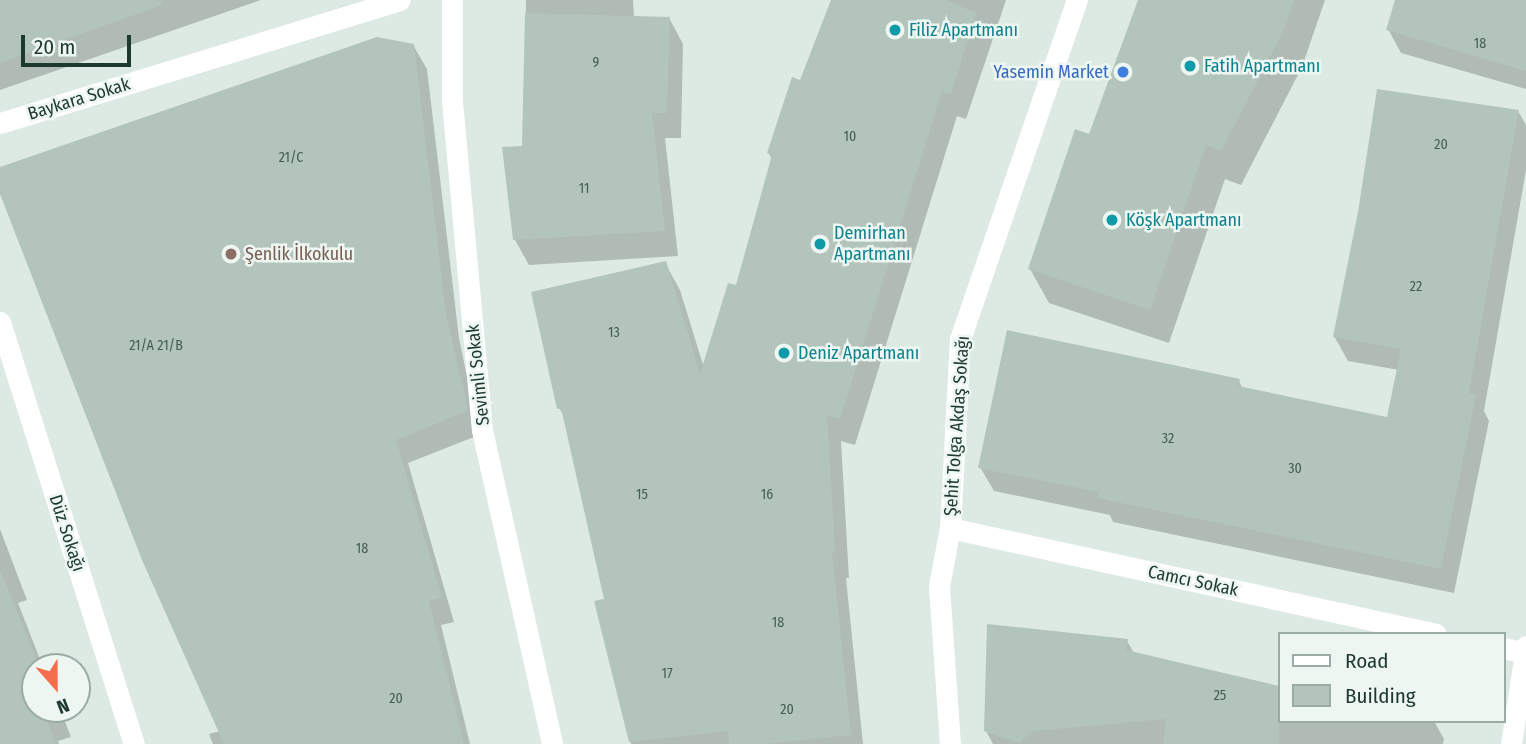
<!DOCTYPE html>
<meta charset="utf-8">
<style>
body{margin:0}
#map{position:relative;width:1526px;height:744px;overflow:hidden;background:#ddeae3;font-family:"Fira Sans Condensed",sans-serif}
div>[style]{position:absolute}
.shadow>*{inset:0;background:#0003}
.building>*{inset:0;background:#b2c4bc}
.minor>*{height:21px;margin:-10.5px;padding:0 10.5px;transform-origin:10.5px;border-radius:10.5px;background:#fff}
.dots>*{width:19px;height:19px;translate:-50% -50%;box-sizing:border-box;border:4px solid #edf6f1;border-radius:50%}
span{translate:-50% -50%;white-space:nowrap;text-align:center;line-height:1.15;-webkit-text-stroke:5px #edf6f1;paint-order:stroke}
.number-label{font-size:14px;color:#435c53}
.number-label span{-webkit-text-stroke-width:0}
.culture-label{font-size:18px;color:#0d838f}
.left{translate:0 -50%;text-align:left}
.shop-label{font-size:18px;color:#366cbe}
.right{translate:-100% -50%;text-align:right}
.street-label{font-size:18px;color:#1e3930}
.education-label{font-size:18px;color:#785e54}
.legend{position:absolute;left:1278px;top:632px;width:228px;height:91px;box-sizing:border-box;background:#edf6f1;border:2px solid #9aaaa4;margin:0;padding:9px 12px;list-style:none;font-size:21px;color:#1e3930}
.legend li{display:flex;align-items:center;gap:14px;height:35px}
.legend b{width:35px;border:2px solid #9aaaa4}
.north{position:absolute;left:21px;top:653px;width:70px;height:70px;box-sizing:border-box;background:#edf6f1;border:2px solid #9aaaa4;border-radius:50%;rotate:159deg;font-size:19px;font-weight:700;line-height:28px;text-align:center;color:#1e3930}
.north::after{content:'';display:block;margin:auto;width:24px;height:32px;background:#f66d4e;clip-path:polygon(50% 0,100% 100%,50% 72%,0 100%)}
.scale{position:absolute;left:21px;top:35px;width:110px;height:32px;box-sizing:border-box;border:4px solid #1e3930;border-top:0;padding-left:9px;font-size:21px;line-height:24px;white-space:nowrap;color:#1e3930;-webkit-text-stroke:5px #edf6f1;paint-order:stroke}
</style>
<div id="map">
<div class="shadow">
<div style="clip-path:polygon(0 0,261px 0,0 90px)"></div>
<div style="clip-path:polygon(526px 0,633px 0,634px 17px,669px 18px,683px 44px,681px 138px,665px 138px,678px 256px,529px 265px,515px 240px,523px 147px)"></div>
<div style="clip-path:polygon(833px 0,1006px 0,966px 119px,957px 116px,855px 445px,841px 441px,849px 578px,846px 578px,863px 744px,631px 744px,596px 603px,606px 601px,566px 419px,559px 408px,665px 263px,680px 290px,704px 368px,737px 287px,772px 160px,769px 153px,801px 82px)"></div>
<div style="clip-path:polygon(1142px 0,1325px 0,1302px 67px,1241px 185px,1225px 179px,1169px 343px,1049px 303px,1030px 269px,1090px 136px)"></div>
<div style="clip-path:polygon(1396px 0,1526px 0,1526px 89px,1401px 53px,1388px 29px)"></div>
<div style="clip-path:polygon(413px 45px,427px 69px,459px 338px,479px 435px,408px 463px,454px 622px,441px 625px,470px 744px,213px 744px,209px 734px,220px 731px,0 190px,0 169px)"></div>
<div style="clip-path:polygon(1518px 111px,1526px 125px,1526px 170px,1484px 411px,1489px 421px,1454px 593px,1113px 522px,1110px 515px,994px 491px,980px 467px,1239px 381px,1243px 389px,1388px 419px,1399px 370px,1348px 361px,1334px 336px)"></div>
<div style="clip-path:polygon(0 529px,27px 600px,18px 603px,43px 667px,35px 667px,35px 709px,60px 709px,71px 737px,58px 741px,59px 744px,0 744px)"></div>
<div style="clip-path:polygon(1127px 641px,1134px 653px,1279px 688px,1279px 721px,1434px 721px,1444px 739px,1443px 744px,993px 744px,986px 731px)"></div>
</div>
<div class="building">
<div style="clip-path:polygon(0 0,161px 0,162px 5px,0 63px)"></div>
<div style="clip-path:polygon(831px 0,946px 0,976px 13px,951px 94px,942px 91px,840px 419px,827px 415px,835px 551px,832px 552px,851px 735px,764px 744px,729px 744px,728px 731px,629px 742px,594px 601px,604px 599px,561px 408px,557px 409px,531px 292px,666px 261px,700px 374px,728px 283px,736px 285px,772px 155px,767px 153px,792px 77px,800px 80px)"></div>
<div style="clip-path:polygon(1138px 0,1294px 0,1283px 32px,1221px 151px,1206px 145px,1150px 310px,1028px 269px,1075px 129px,1089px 134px)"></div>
<div style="clip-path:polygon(1395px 0,1526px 0,1526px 71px,1386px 30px)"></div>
<div style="clip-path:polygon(525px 13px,670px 17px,667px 113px,652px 113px,665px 231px,513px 240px,502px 147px,522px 146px)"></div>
<div style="clip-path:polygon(377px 37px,414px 44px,446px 314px,466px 400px,467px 411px,396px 440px,442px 598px,429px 601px,464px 744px,224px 744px,142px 560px,0 194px,0 167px)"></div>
<div style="clip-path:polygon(1377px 89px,1519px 110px,1469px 393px,1476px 395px,1441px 569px,1097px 498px,1099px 492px,978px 468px,1007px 330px,1240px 379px,1238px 386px,1387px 417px,1401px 349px,1333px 337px,1358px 212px)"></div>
<div style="clip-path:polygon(0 570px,40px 667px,35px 667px,35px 709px,57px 709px,58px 712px,46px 717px,56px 744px,0 744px)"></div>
<div style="clip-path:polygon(987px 624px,1128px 639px,1126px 650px,1279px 686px,1279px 744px,1163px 744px,1166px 719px,1034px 731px,1019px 743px,984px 731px)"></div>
</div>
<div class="minor">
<div style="left:452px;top:0;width:101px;rotate:90deg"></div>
<div style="left:452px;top:101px;width:330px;rotate:84.8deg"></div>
<div style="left:482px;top:430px;width:322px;rotate:77.4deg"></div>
<div style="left:0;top:123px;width:418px;rotate:-17.1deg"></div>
<div style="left:0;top:322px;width:443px;rotate:72.4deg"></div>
<div style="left:950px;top:528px;width:497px;rotate:12.3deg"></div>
<div style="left:1503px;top:648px;width:24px;rotate:12deg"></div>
<div style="left:950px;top:744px;width:158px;rotate:-94deg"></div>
<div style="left:939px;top:586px;width:59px;rotate:-79.3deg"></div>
<div style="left:950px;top:528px;width:189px;rotate:-87deg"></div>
<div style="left:960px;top:339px;width:359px;rotate:-71deg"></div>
<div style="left:1511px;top:744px;width:99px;rotate:-81.3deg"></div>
</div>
<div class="dots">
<div style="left:895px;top:30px;background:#0f9aa8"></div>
<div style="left:1190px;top:66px;background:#0f9aa8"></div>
<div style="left:1123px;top:72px;background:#3f7fe0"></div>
<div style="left:1112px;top:220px;background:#0f9aa8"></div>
<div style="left:820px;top:244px;background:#0f9aa8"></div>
<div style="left:231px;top:254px;background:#8d6e63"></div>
<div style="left:784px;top:353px;background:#0f9aa8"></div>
</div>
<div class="number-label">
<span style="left:1480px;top:44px">18</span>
<span style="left:596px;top:63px">9</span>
<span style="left:850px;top:137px">10</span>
<span style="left:1441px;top:145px">20</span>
<span style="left:291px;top:158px">21/C</span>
<span style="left:584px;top:189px">11</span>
<span style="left:1416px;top:287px">22</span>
<span style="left:614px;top:333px">13</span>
<span style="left:156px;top:346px">21/A 21/B</span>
<span style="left:1168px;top:439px">32</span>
<span style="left:1295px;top:469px">30</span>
<span style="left:642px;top:495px">15</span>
<span style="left:767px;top:495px">16</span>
<span style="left:362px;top:549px">18</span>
<span style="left:778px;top:623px">18</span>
<span style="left:667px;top:674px">17</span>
<span style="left:1220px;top:696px">25</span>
<span style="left:396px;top:699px">20</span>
<span style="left:787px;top:710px">20</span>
</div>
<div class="culture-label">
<span class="left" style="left:909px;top:30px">Filiz Apartmanı</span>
<span class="left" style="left:1204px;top:66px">Fatih Apartmanı</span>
<span class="left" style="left:1126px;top:220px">Köşk Apartmanı</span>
<span class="left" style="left:834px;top:244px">Demirhan<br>Apartmanı</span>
<span class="left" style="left:798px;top:353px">Deniz Apartmanı</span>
</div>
<div class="shop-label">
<span class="right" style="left:1109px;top:72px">Yasemin Market</span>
</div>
<div class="street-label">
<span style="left:79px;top:99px;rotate:-17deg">Baykara Sokak</span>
<span style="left:478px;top:375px;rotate:-96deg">Sevimli Sokak</span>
<span style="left:957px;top:426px;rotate:-86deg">Şehit Tolga Akdaş Sokağı</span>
<span style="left:67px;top:533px;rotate:72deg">Düz Sokağı</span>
<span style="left:1193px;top:581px;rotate:12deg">Camcı Sokak</span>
</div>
<div class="education-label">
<span class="left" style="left:245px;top:254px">Şenlik İlkokulu</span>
</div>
<ul class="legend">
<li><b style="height:9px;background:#fff"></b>Road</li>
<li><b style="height:19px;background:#b2c4bc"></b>Building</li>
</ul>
<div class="north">N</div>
<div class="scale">20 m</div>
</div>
